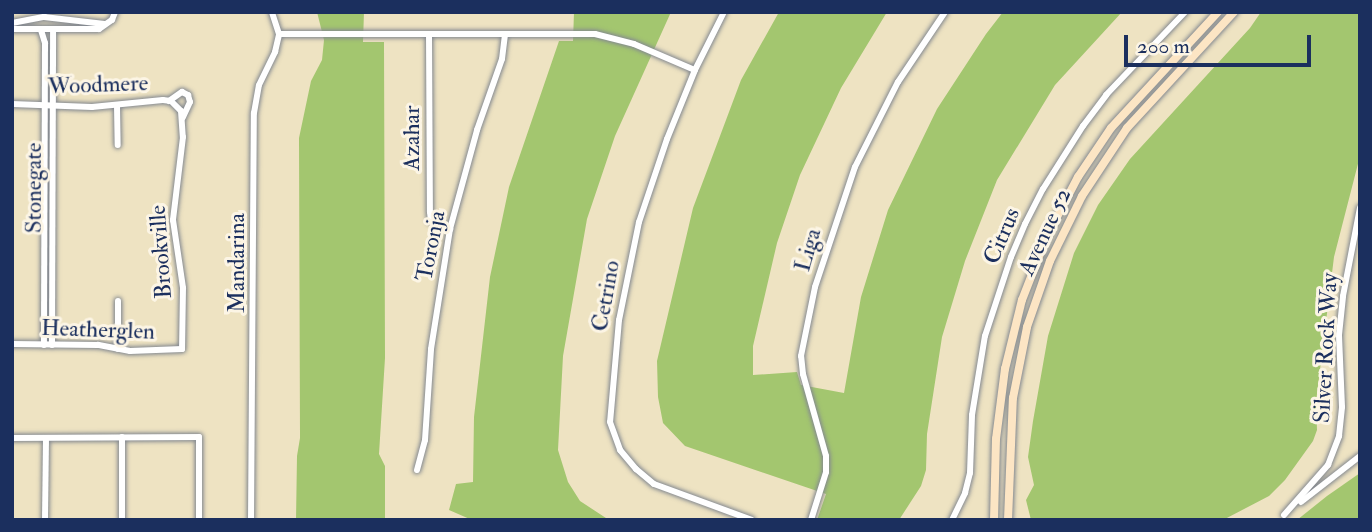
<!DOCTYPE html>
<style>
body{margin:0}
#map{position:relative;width:1372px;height:532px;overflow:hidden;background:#eee3c2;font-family:"IM FELL Double Pica",serif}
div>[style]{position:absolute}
.green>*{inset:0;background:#a3c66f}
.roads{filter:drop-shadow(0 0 2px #848990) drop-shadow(0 0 2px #848990)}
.minor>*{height:6px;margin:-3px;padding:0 3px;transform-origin:3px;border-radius:3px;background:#fff}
.secondary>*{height:8px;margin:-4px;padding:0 4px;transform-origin:4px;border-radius:4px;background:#fce5c4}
span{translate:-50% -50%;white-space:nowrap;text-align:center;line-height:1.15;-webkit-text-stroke:6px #fcf5e5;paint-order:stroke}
.street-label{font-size:23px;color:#1b2f5e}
.frame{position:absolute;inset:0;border:14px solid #1b2f5e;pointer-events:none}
.scale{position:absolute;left:1124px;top:35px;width:187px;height:32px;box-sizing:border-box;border:4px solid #1b2f5e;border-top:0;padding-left:9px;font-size:21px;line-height:24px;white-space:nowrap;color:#1b2f5e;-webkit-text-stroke:5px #fcf5e5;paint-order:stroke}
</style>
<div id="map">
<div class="green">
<div style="clip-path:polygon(317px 12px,364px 12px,363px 42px,384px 42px,385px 358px,379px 454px,385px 466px,385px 520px,296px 520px,297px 456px,300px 438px,299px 138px,311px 81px,322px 60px,324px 40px)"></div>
<div style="clip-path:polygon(574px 12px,671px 12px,615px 136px,587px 219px,563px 356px,558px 450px,568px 482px,580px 501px,609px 520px,472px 520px,449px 510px,456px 484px,473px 482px,474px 417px,490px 277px,509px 187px,559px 41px,573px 41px)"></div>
<div style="clip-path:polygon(779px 12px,887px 12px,841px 88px,800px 175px,777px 243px,753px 346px,753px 375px,797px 372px,801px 385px,844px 393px,861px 297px,888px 210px,937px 109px,986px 34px,1003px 12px,1122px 12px,1055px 85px,997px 180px,965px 261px,942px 337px,927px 434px,926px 470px,921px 486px,899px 520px,817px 520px,826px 494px,685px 446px,663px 423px,658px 397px,657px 361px,693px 208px,741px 80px)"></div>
<div style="clip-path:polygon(1261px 12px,1360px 12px,1360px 156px,1334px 257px,1316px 402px,1317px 430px,1313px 441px,1285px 480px,1269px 496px,1223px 520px,1031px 520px,1026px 500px,1034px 485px,1028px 457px,1033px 421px,1048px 336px,1074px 253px,1098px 205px,1130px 159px,1250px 28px)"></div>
<div style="clip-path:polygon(1360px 473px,1360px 520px,1297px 520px,1327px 496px)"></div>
</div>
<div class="roads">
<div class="minor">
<div style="left:724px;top:12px;width:65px;rotate:116.6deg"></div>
<div style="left:695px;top:70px;width:74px;rotate:112.1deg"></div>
<div style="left:667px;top:139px;width:88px;rotate:108.6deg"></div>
<div style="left:639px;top:222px;width:100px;rotate:101.5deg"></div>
<div style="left:619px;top:320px;width:102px;rotate:95deg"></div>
<div style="left:610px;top:422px;width:30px;rotate:70deg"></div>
<div style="left:620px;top:450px;width:25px;rotate:50deg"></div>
<div style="left:636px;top:469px;width:23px;rotate:40deg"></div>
<div style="left:654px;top:484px;width:104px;rotate:20.2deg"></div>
<div style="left:12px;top:23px;width:33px;rotate:-11deg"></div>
<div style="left:44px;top:17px;width:61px;rotate:6.5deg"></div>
<div style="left:12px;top:29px;width:87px"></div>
<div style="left:99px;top:29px;width:16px;rotate:-35deg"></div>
<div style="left:112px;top:20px;width:9px;rotate:-69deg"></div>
<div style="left:41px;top:30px;width:14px;rotate:73deg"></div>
<div style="left:45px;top:43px;width:302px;rotate:90.2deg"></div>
<div style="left:279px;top:34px;width:316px"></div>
<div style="left:595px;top:34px;width:40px;rotate:14.4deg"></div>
<div style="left:634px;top:44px;width:66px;rotate:23.1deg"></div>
<div style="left:429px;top:34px;width:178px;rotate:89.7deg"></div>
<div style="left:430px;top:212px;width:9px;rotate:84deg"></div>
<div style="left:431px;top:221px;width:21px;rotate:23deg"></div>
<div style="left:169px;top:101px;width:16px;rotate:-35deg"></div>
<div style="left:182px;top:92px;width:7px;rotate:27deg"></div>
<div style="left:188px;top:95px;width:7px;rotate:74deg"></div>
<div style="left:190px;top:102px;width:17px;rotate:115deg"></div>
<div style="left:12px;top:104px;width:80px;rotate:2.1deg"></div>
<div style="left:92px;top:107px;width:71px;rotate:-5.6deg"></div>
<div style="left:163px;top:100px;width:8px;rotate:7deg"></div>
<div style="left:171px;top:101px;width:14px;rotate:45deg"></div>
<div style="left:181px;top:111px;width:26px;rotate:86deg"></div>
<div style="left:183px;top:137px;width:84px;rotate:96.9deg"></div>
<div style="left:173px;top:220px;width:69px;rotate:81.6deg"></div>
<div style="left:183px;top:288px;width:61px;rotate:90.9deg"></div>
<div style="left:182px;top:349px;width:52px;rotate:177.8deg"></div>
<div style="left:130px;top:351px;width:33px;rotate:-169deg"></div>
<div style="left:98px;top:345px;width:86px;rotate:-179.3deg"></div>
<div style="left:117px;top:106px;width:39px;rotate:89deg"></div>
<div style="left:118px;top:301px;width:48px;rotate:90deg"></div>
<div style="left:52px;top:345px;width:314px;rotate:-89.8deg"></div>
<div style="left:122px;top:437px;width:83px;rotate:90deg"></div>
<div style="left:12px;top:438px;width:187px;rotate:-0.3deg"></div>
<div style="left:199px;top:437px;width:83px;rotate:90deg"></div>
<div style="left:417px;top:470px;width:31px;rotate:-75deg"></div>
<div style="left:425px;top:440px;width:91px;rotate:-86.2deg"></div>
<div style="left:431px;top:349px;width:121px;rotate:-81deg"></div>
<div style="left:450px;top:229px;width:103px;rotate:-74.7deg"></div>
<div style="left:477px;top:130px;width:75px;rotate:-70.6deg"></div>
<div style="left:502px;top:59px;width:25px;rotate:-83deg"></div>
<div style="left:1301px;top:502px;width:75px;rotate:-37.9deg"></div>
<div style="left:1284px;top:515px;width:67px;rotate:-48.7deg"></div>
<div style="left:1328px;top:465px;width:31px;rotate:-69deg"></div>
<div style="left:1339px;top:436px;width:29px;rotate:-84deg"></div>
<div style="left:1342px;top:407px;width:72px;rotate:-92.4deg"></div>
<div style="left:1339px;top:335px;width:39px;rotate:-84deg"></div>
<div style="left:1343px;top:296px;width:90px;rotate:-79.1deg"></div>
<div style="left:45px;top:520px;width:82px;rotate:-89.3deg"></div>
<div style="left:251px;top:520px;width:407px;rotate:-89.6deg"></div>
<div style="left:254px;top:113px;width:28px;rotate:-80deg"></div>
<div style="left:259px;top:85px;width:37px;rotate:-64deg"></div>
<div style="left:275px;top:52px;width:18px;rotate:-77deg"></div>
<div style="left:279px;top:34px;width:23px;rotate:-108deg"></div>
<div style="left:811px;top:520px;width:50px;rotate:-72.6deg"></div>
<div style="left:826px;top:472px;width:16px;rotate:-90deg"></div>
<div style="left:826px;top:456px;width:85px;rotate:-105.7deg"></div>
<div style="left:803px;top:374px;width:18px;rotate:-96deg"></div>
<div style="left:801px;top:356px;width:70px;rotate:-78.5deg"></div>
<div style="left:815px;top:287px;width:126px;rotate:-71.6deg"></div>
<div style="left:855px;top:167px;width:95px;rotate:-63.2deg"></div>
<div style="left:898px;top:82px;width:84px;rotate:-56.1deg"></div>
<div style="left:952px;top:520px;width:30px;rotate:-64deg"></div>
<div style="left:965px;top:493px;width:21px;rotate:-76deg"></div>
<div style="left:970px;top:473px;width:58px;rotate:-88deg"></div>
<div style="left:972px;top:415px;width:80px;rotate:-80.7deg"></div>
<div style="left:985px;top:336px;width:83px;rotate:-71.8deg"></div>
<div style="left:1011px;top:257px;width:36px;rotate:-67deg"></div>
<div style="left:1025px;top:224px;width:39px;rotate:-63deg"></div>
<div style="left:1043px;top:189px;width:75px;rotate:-57.6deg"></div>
<div style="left:1083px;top:126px;width:39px;rotate:-53deg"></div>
<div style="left:1106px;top:95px;width:115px;rotate:-46.4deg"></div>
</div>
<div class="secondary">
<div style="left:994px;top:520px;width:81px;rotate:-88.6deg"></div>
<div style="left:996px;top:439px;width:71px;rotate:-82.7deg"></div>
<div style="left:1005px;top:369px;width:71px;rotate:-76.2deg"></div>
<div style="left:1022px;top:300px;width:69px;rotate:-68.7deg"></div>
<div style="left:1047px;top:236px;width:67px;rotate:-62.3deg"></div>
<div style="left:1078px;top:177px;width:59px;rotate:-56deg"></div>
<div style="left:1111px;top:128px;width:158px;rotate:-47.3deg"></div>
<div style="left:1008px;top:520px;width:122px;rotate:-87.7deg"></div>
<div style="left:1013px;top:398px;width:72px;rotate:-78.8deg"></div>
<div style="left:1027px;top:327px;width:70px;rotate:-70.8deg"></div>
<div style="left:1050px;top:261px;width:72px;rotate:-63.8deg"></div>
<div style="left:1082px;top:196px;width:82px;rotate:-56.5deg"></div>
<div style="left:1127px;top:128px;width:158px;rotate:-47.3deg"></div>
</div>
</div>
<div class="street-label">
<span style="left:98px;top:85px;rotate:-2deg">Woodmere</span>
<span style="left:412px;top:138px;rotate:-90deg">Azahar</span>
<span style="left:34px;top:188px;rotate:-90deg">Stonegate</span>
<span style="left:1045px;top:232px;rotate:-65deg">Avenue 52</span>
<span style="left:1002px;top:236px;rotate:-67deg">Citrus</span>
<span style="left:431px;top:246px;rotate:-79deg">Toronja</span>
<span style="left:808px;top:250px;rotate:-74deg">Liga</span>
<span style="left:161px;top:252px;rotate:-94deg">Brookville</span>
<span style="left:237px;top:263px;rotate:-90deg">Mandarina</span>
<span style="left:606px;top:296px;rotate:-80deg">Cetrino</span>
<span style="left:98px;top:330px;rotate:2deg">Heatherglen</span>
<span style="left:1326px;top:348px;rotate:-87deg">Silver Rock Way</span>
</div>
<div class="frame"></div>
<div class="scale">200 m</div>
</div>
